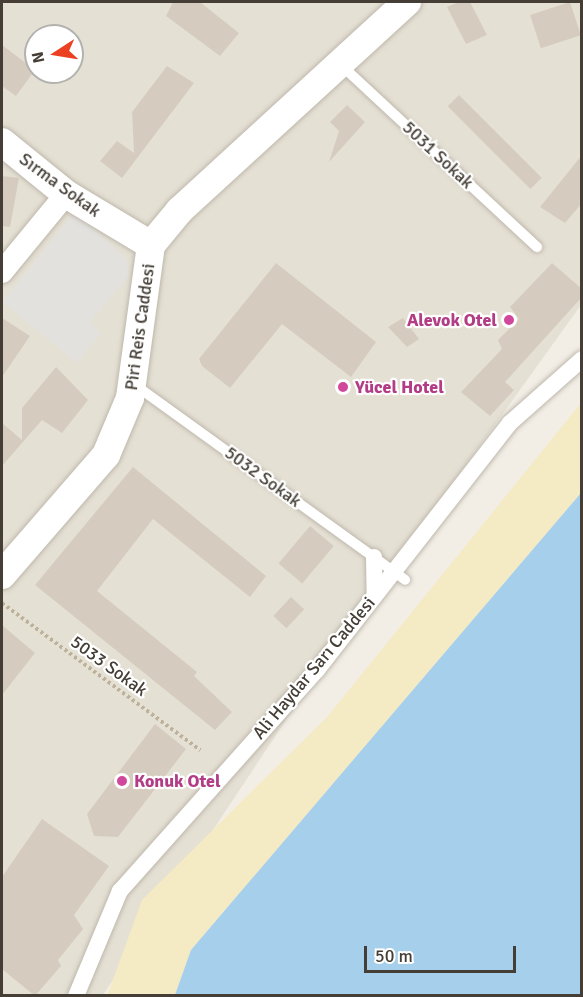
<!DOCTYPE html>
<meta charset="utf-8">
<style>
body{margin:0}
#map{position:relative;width:583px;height:997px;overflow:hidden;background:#f2eee6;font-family:Signika,sans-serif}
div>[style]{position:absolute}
.residential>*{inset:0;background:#e5e0d4}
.sand>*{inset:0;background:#f4eac3}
.parking>*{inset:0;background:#e3e1de}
.water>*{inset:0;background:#a5cfeb}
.building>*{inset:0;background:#d5ccbf;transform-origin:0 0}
.path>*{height:4px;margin-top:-2px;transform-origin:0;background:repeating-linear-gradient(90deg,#bdb19b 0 3px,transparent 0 6px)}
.roads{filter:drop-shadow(0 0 2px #bfb8ac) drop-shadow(0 0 2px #bfb8ac)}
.service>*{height:10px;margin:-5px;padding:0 5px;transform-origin:5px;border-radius:5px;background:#fff}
.pedestrian>*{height:16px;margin:-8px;padding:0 8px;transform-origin:8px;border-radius:8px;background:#fff}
.minor>*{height:22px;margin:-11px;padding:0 11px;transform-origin:11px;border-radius:11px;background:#fff}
.tertiary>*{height:28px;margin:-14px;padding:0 14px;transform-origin:14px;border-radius:14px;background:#fff}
.dots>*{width:16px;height:16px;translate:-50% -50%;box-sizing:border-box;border:3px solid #fff;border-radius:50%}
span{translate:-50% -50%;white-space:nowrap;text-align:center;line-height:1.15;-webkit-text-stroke:4.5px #fff;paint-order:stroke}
.street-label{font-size:18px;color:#443e36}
.hotel-label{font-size:18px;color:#b23c85;font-weight:700}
.right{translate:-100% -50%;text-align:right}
.left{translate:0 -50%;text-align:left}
.frame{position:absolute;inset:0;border:3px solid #443e36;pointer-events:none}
.north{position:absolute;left:24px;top:24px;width:60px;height:60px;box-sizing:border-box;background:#fff;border:2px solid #b4b2af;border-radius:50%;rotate:258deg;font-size:16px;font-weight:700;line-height:24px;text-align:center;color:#443e36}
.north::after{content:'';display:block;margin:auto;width:21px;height:27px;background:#ec4023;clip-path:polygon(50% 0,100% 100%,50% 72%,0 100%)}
.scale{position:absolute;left:364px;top:946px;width:152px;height:27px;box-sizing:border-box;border:3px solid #443e36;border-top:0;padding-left:8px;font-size:18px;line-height:21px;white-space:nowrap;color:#443e36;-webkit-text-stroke:4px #fff;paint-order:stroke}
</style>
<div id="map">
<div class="residential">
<div style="clip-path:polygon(evenodd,2px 2px,581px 2px,581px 305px,332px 651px,103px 995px,2px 996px,2px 2px,36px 36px,72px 36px,72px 72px,36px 72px,36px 36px)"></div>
</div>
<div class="sand">
<div style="clip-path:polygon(581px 403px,581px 493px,191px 950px,175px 995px,107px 996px,142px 900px,328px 716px)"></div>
</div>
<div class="parking">
<div style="clip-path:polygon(75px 211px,127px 260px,128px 277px,90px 322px,101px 333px,77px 363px,3px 302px)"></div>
</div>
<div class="water">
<div style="clip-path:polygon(581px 493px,581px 995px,175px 995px,191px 950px)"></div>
</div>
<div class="building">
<div style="clip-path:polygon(173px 2px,200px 2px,239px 33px,220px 56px,166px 16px)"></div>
<div style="clip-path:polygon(459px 2px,470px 2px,487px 35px,466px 44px,447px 7px)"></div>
<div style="left:570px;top:2px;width:35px;height:42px;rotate:72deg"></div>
<div style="clip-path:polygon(2px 45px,35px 70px,16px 96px,2px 86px)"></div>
<div style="clip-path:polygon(167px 66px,194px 83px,122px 178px,100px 161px,117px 141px,134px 153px,132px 112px)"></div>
<div style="left:459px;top:95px;width:117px;height:16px;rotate:45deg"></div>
<div style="clip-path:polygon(347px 105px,365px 122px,329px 162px,339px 131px,330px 122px)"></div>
<div style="clip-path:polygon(582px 155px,582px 203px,565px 223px,540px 207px)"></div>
<div style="clip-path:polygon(2px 176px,19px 178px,10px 227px,2px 226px)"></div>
<div style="clip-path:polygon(276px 263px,376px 342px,351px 377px,282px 324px,230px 388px,202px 366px,199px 359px)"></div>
<div style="clip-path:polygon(552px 263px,582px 289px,582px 297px,505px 382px,514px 390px,490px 416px,461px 392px,502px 349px,498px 340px,519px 319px,510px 307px)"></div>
<div style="clip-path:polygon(2px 318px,30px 336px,2px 377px)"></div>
<div style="clip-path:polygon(403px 318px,419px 339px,407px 347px,388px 327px)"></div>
<div style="clip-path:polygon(56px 367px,88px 400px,62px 433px,42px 420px,2px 466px,2px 423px,22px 440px,22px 408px)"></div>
<div style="clip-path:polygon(133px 467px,266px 576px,250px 597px,153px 519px,97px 591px,197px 672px,194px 676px,232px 712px,215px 730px,35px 585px)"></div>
<div style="left:310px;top:526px;width:31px;height:49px;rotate:40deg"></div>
<div style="left:291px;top:597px;width:18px;height:26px;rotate:43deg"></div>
<div style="clip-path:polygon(2px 625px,35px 653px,2px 695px)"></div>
<div style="clip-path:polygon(155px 724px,186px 749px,118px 837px,94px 836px,87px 814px)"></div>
<div style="clip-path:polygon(42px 819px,109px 866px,74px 915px,83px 929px,58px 960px,61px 966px,35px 996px,2px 969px,2px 877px)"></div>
</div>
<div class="path">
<div style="left:2px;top:603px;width:247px;rotate:36.6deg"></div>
</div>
<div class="roads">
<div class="service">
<div style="left:340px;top:64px;width:269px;rotate:42.9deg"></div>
<div style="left:135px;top:385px;width:333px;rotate:35.8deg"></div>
</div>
<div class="pedestrian">
<div style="left:374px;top:557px;width:39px;rotate:89deg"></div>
<div style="left:76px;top:996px;width:114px;rotate:-67.3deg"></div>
<div style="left:120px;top:891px;width:296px;rotate:-48.3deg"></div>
<div style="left:317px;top:670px;width:313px;rotate:-52deg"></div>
<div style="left:510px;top:423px;width:96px;rotate:-41.6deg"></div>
</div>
<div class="minor">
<div style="left:2px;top:272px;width:101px;rotate:-50.6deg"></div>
</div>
<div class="tertiary">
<div style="left:2px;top:142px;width:82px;rotate:39.1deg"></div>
<div style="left:66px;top:194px;width:99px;rotate:31deg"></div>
<div style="left:2px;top:575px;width:159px;rotate:-49.1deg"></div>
<div style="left:106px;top:455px;width:62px;rotate:-67.2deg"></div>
<div style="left:130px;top:398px;width:154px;rotate:-82.2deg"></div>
<div style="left:151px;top:245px;width:45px;rotate:-50.4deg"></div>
<div style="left:180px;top:210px;width:308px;rotate:-42.5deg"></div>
</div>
</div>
<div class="dots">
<div style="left:509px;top:320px;background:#d1479c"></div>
<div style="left:343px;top:387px;background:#d1479c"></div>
<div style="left:122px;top:781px;background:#d1479c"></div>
</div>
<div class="street-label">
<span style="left:438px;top:155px;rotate:43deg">5031 Sokak</span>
<span style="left:60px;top:185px;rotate:36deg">Sırma Sokak</span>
<span style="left:140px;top:327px;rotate:-82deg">Piri Reis Caddesi</span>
<span style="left:263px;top:477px;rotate:36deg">5032 Sokak</span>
<span style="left:109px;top:666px;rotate:36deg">5033 Sokak</span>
<span style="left:314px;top:668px;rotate:-50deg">Ali Haydar Sarı Caddesi</span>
</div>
<div class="hotel-label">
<span class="right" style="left:497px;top:320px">Alevok Otel</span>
<span class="left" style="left:355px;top:387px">Yücel Hotel</span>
<span class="left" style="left:134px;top:781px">Konuk Otel</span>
</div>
<div class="frame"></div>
<div class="north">N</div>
<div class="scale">50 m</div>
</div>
